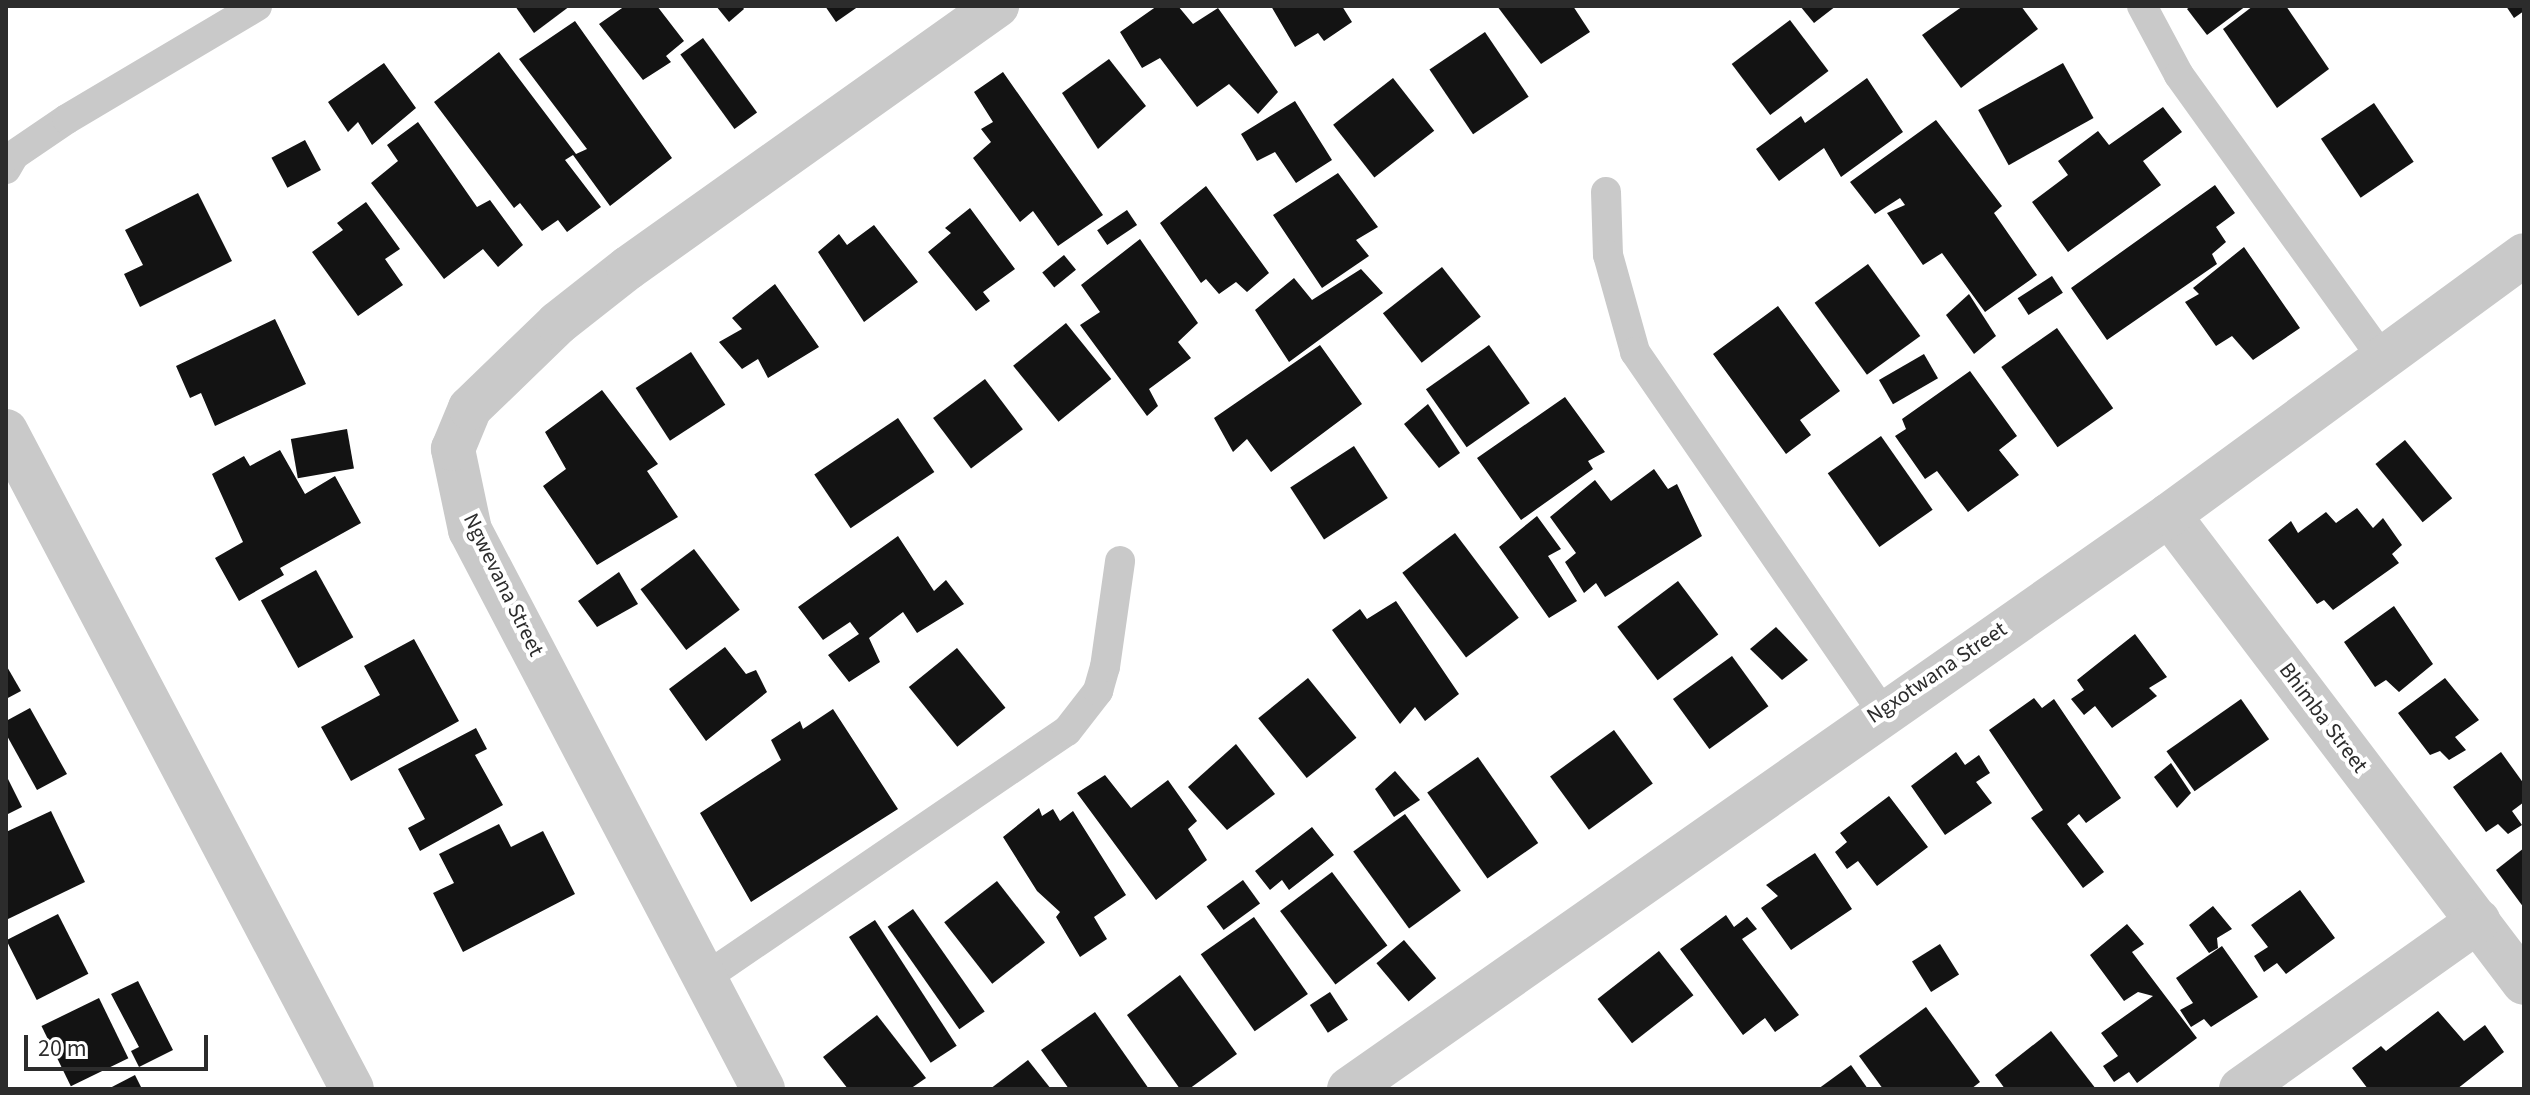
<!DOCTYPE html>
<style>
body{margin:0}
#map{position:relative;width:2530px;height:1095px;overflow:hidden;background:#fff;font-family:"Source Sans 3",sans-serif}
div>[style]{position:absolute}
.building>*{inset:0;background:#131313;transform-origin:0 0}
.service>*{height:30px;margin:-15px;padding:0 15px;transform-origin:15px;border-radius:15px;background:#c9c9c9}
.minor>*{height:44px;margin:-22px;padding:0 22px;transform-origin:22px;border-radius:22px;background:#c9c9c9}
span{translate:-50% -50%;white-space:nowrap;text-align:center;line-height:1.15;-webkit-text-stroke:8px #fff;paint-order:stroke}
.street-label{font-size:22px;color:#2c2c2c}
.frame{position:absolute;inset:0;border:8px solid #2c2c2c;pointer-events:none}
.scale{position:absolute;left:24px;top:1035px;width:184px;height:36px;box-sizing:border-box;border:4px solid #2c2c2c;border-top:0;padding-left:10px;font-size:24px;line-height:28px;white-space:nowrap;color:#2c2c2c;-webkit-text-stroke:6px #fff;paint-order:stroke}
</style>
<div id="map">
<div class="building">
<div style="clip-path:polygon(515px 6px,570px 6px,534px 33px)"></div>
<div style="clip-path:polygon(625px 6px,657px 6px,684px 41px,666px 56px,671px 62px,643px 80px,599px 24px)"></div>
<div style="clip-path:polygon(716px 6px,742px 6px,744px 9px,729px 22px)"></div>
<div style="clip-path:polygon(825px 6px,859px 6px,836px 22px)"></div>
<div style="clip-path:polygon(1157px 6px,1178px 6px,1193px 24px,1218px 8px,1278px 92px,1258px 114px,1229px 84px,1197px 107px,1160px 58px,1142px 68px,1120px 32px)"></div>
<div style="clip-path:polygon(1271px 6px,1342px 6px,1352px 22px,1324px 41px,1318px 33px,1295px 47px)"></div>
<div style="clip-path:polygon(1497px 6px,1573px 6px,1590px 32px,1541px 64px)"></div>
<div style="clip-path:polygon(1800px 6px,1836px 6px,1814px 23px)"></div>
<div style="clip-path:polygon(1963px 6px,2021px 6px,2038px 29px,1961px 88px,1922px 35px)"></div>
<div style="clip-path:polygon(2191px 6px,2246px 6px,2207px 35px,2187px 9px)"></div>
<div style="clip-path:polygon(2253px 6px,2286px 6px,2329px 69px,2277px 108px,2223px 29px)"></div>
<div style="clip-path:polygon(2506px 6px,2524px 6px,2524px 11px,2514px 18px)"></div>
<div style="left:1790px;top:20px;width:64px;height:73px;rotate:53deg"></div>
<div style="clip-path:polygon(575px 21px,672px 158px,610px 206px,573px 155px,565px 160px,601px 207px,567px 232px,558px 220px,542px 231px,520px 203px,514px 208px,434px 102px,499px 52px,576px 154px,587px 149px,519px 59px)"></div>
<div style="left:1485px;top:32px;width:78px;height:67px;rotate:56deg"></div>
<div style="left:703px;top:38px;width:92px;height:28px;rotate:54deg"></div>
<div style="clip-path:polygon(1109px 59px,1146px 106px,1098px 149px,1062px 93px)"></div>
<div style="clip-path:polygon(384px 63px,416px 108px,372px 145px,358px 122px,348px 132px,328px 102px)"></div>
<div style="left:2063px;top:63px;width:63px;height:97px;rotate:61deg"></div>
<div style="clip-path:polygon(1003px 72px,1103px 215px,1058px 246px,1033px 211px,1020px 222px,973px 158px,991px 142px,981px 129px,993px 122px,974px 92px)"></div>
<div style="left:1393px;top:78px;width:67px;height:76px;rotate:52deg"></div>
<div style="clip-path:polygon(1867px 78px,1903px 132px,1841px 177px,1824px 148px,1779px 181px,1756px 149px,1801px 116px,1805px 123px)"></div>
<div style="clip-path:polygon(1295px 101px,1332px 160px,1296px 183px,1275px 152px,1257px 161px,1241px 134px)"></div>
<div style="left:2374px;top:103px;width:71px;height:64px;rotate:56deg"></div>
<div style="clip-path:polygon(2163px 107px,2182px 132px,2143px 161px,2161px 185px,2068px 252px,2032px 202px,2068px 175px,2058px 161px,2098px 131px,2109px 145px)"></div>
<div style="clip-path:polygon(1936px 120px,2002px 206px,1994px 213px,2037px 275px,1985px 312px,1942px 253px,1923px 265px,1887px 213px,1905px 205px,1900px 198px,1875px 214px,1850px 182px)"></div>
<div style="clip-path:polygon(418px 122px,477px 207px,490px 200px,523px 245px,498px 267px,483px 249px,444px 279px,371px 183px,398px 161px,387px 145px)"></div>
<div style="left:305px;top:140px;width:34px;height:38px;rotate:62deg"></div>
<div style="clip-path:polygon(1338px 173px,1378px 227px,1356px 240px,1369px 256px,1322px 288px,1273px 215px)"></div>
<div style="clip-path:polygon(2215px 185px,2235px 213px,2216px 227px,2226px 242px,2212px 254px,2217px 264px,2107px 340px,2071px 288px)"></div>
<div style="clip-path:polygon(1206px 186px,1269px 273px,1247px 292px,1236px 282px,1219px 294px,1206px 279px,1201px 283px,1160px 223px)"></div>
<div style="clip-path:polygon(198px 193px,232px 261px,140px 307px,124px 274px,143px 265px,125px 230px)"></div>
<div style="clip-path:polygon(366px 202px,400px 249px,385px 259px,403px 285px,358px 316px,312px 252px,343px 230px,337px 223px)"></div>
<div style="clip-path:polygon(970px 208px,1015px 269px,983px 292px,990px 301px,976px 311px,928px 252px,951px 233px,945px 228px)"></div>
<div style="left:1127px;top:210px;width:18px;height:36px;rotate:56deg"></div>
<div style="clip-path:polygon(874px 225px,918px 282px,864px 322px,818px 252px,839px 234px,847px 245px)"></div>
<div style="clip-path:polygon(1140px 239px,1198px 323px,1178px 342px,1191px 358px,1149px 389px,1158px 406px,1147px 416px,1080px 325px,1100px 312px,1081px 285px)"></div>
<div style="clip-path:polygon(2244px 247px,2300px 328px,2253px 360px,2232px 336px,2216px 346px,2185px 302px,2199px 294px,2193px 288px)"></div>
<div style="left:1064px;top:255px;width:19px;height:28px;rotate:51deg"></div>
<div style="left:1868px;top:264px;width:89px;height:66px;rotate:54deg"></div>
<div style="left:1442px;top:267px;width:63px;height:75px;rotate:52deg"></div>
<div style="clip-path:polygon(1361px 269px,1383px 293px,1289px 362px,1255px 310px,1294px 278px,1312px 300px)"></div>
<div style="left:2052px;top:276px;width:20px;height:41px;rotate:57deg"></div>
<div style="clip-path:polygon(775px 284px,819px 347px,768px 378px,758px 359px,742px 369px,719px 342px,742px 329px,732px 318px)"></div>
<div style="clip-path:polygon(1969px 294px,1996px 336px,1974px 354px,1946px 315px)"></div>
<div style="clip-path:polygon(1778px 306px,1840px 391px,1800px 420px,1811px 435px,1786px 454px,1713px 354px)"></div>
<div style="clip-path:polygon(275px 319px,306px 384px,215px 426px,201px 393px,190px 398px,176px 366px)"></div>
<div style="left:1066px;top:323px;width:72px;height:68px;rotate:51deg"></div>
<div style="left:2057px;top:328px;width:98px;height:68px;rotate:55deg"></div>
<div style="clip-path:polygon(1320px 345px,1362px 404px,1271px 472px,1247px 439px,1233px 452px,1214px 418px)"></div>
<div style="left:1489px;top:345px;width:71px;height:77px;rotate:55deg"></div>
<div style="left:691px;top:352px;width:63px;height:66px;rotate:57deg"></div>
<div style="left:1924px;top:354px;width:28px;height:52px;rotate:60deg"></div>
<div style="clip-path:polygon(1970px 371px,2017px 436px,1999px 450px,2019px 475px,1968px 512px,1937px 471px,1925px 479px,1895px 436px,1906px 429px,1902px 419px)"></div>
<div style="left:985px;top:379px;width:63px;height:65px;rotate:53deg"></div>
<div style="clip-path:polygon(602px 390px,658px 464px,647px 471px,678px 517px,597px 565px,543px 486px,566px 469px,545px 432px)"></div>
<div style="clip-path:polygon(1565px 397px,1605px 452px,1588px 461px,1593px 469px,1521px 520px,1477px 458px)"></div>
<div style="clip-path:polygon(1428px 404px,1460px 453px,1439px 468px,1404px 424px)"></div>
<div style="left:898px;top:418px;width:65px;height:101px;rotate:56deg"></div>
<div style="left:347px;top:429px;width:40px;height:57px;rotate:80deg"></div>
<div style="left:1881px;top:436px;width:90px;height:65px;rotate:55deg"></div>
<div style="left:2405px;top:440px;width:75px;height:38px;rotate:51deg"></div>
<div style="left:1354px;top:446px;width:62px;height:76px;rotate:57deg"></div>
<div style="clip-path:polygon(280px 450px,305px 494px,335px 476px,361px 523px,280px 568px,284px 575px,239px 601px,215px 558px,243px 542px,212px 474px,244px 456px,250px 466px)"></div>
<div style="clip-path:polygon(1654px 469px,1668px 489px,1677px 484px,1702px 536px,1605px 597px,1596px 583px,1584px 593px,1565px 562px,1576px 553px,1550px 517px,1595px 480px,1611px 501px)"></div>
<div style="clip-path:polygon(2357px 508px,2373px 528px,2383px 518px,2402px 545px,2392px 554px,2399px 563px,2333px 610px,2324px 600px,2317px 604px,2268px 540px,2291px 521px,2298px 533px,2326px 512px,2336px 523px)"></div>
<div style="clip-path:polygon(1537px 516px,1561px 549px,1548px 556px,1577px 601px,1549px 618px,1499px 547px)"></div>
<div style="left:1455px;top:533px;width:106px;height:66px;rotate:53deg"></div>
<div style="clip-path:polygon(898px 536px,934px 591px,946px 580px,964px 604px,917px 633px,903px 612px,869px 638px,880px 662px,849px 682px,828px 655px,859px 634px,850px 622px,823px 640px,798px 607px)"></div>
<div style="left:694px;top:549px;width:76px;height:67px;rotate:53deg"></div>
<div style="left:316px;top:570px;width:77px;height:63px;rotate:61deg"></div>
<div style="clip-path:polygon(619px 572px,638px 604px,597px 627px,578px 601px)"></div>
<div style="left:1678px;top:581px;width:67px;height:76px;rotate:53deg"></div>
<div style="clip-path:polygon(1396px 601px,1459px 694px,1425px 721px,1415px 707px,1400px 724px,1332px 630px,1360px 609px,1367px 619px)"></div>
<div style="clip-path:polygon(2394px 606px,2433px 664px,2399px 692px,2386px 680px,2375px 687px,2344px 642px)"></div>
<div style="clip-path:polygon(1776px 627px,1808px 660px,1782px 680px,1750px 649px)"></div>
<div style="clip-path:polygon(2135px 634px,2167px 677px,2149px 688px,2157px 696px,2112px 728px,2095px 706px,2084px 715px,2071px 699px,2084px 690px,2077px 680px)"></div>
<div style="clip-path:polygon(414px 639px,459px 721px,351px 781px,321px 727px,380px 695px,364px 666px)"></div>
<div style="clip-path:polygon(725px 647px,746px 674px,756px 670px,767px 692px,706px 741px,669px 689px)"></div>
<div style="left:957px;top:648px;width:77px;height:62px;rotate:51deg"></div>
<div style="left:1732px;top:656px;width:62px;height:73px;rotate:54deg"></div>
<div style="clip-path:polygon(6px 665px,21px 691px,6px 699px)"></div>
<div style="left:1308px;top:678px;width:77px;height:64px;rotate:51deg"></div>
<div style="clip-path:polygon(2445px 678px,2479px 720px,2455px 737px,2466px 750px,2449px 760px,2440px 751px,2430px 755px,2398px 713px)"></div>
<div style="clip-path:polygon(2034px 698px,2042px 708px,2054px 699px,2121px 798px,2086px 823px,2079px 814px,2067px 824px,2104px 872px,2083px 888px,2031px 818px,2043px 810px,1989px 730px)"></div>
<div style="left:2241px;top:699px;width:49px;height:91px;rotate:55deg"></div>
<div style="clip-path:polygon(30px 708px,67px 774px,37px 790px,6px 734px,6px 721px)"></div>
<div style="clip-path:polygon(833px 709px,898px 809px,751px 902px,700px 813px,781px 760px,771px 740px,800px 721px,803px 729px)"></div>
<div style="clip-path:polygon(476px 728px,487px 749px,475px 755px,503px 805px,420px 851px,408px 828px,425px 819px,398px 769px)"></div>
<div style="left:1614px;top:730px;width:66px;height:79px;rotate:54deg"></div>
<div style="clip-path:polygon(1236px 744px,1275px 794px,1227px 830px,1188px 787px)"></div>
<div style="clip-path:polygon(1956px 752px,1965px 765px,1979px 755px,1990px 773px,1976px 782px,1992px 803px,1945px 835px,1911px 786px)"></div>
<div style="clip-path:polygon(2501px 752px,2524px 784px,2524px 802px,2512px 811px,2522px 825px,2508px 834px,2498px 824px,2486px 832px,2453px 787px)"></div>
<div style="left:1478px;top:757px;width:105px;height:62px;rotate:55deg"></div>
<div style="clip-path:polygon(2171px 763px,2191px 793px,2177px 808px,2154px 777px)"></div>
<div style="clip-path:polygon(1395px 771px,1420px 800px,1394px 817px,1375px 789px)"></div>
<div style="clip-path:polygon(6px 775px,22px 807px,6px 815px)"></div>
<div style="clip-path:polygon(1105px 775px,1131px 808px,1168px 780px,1197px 821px,1188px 829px,1207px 860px,1156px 900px,1077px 793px)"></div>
<div style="clip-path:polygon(1889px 796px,1928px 847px,1877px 886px,1858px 861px,1847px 869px,1835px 852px,1847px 842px,1840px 833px)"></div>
<div style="clip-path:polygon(1039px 808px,1042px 816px,1053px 809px,1060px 821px,1073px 811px,1126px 895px,1094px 917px,1107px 939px,1080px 957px,1056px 917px,1060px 912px,1037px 891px,1003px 837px)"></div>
<div style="clip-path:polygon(51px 811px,85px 882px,6px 920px,6px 832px)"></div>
<div style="left:1405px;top:814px;width:95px;height:64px;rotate:54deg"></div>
<div style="clip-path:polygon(499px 824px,511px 847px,543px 831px,575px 894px,463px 952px,433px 893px,454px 883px,439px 854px)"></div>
<div style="clip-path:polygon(1312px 827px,1334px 855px,1289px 890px,1282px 880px,1270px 890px,1255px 871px)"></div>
<div style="clip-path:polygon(2524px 848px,2524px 908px,2496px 870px)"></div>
<div style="clip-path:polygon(1815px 853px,1852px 909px,1791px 950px,1761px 908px,1778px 896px,1766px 885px)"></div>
<div style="left:1332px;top:872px;width:92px;height:65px;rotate:53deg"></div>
<div style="left:1243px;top:880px;width:29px;height:45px;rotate:54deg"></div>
<div style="left:997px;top:881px;width:78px;height:67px;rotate:52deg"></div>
<div style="clip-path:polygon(2300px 890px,2335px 938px,2286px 974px,2277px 963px,2264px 972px,2254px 956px,2268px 947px,2251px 925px)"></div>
<div style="clip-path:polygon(2213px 906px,2232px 929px,2217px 938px,2218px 948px,2209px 953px,2189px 925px)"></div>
<div style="left:913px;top:909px;width:125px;height:31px;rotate:55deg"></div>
<div style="left:58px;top:914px;width:67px;height:58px;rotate:63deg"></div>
<div style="clip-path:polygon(1726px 915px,1734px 927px,1747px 917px,1757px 929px,1742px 939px,1799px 1015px,1775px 1032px,1765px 1018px,1743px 1035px,1680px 949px)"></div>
<div style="left:1254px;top:917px;width:94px;height:65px;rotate:55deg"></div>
<div style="left:875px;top:920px;width:150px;height:31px;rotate:57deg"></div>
<div style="clip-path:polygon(2127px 924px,2144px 944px,2132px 952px,2197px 1038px,2137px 1083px,2129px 1072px,2114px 1082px,2103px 1066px,2118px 1056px,2101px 1033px,2153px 996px,2138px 992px,2124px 1001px,2090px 955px)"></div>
<div style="left:1404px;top:940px;width:50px;height:36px;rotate:50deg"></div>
<div style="left:1940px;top:944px;width:36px;height:33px;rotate:58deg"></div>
<div style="clip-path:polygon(2222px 946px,2258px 997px,2211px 1027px,2204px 1019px,2191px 1027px,2180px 1010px,2193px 1003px,2176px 978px)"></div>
<div style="left:1659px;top:951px;width:56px;height:78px;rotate:52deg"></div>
<div style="clip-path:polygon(1180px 975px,1237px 1054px,1189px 1089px,1180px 1089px,1127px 1015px)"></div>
<div style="clip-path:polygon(138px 981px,173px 1050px,139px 1067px,131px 1051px,139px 1047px,111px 994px)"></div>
<div style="left:1330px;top:992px;width:33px;height:24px;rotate:57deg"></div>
<div style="left:99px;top:998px;width:67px;height:64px;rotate:64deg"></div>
<div style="clip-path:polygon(1926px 1007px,1980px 1082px,1971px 1089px,1883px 1089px,1859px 1056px)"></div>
<div style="clip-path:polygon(2438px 1011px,2464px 1041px,2485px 1025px,2504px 1052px,2457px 1089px,2368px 1089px,2352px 1068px,2381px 1046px,2386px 1051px)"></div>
<div style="clip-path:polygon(1095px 1012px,1149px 1089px,1069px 1089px,1041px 1050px)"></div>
<div style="clip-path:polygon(877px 1015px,926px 1078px,910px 1089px,848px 1089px,823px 1057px)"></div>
<div style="clip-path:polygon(2051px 1031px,2096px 1089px,2005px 1089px,1995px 1075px)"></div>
<div style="clip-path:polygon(1028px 1060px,1051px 1089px,990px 1089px)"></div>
<div style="clip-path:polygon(1851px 1065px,1868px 1089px,1818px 1089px)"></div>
<div style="clip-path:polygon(135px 1075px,142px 1089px,108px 1089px)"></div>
</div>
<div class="service">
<div style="left:2142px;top:6px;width:78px;rotate:61.8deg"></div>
<div style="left:2179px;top:75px;width:348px;rotate:54.3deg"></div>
<div style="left:6px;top:169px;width:16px;rotate:-60deg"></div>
<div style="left:14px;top:155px;width:64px;rotate:-34.2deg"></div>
<div style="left:67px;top:119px;width:221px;rotate:-30.7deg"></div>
<div style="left:1606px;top:192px;width:63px;rotate:88.2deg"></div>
<div style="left:1608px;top:255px;width:101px;rotate:74.4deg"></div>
<div style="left:1635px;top:352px;width:436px;rotate:55.5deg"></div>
<div style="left:706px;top:977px;width:437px;rotate:-34.3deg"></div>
<div style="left:1067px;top:731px;width:51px;rotate:-52.2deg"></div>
<div style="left:1098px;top:691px;width:25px;rotate:-74deg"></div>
<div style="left:1105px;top:667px;width:107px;rotate:-81.9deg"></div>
</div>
<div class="minor">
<div style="left:6px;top:431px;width:743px;rotate:62.26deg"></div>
<div style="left:2169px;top:515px;width:587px;rotate:52.82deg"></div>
<div style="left:763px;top:1089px;width:631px;rotate:-117.66deg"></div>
<div style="left:470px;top:530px;width:83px;rotate:-101.9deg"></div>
<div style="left:453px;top:449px;width:44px;rotate:-67.5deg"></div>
<div style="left:470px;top:408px;width:122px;rotate:-44deg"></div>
<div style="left:558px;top:323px;width:89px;rotate:-38.2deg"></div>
<div style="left:628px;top:268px;width:453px;rotate:-35.4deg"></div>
<div style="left:1349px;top:1089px;width:1001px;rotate:-34.99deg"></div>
<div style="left:2169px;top:515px;width:440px;rotate:-36.2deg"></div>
<div style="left:2241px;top:1089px;width:291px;rotate:-35.3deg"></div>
</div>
<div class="street-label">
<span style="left:503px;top:585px;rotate:64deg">Ngwevana Street</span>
<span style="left:1937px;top:673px;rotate:-34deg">Ngxotwana Street</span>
<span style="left:2323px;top:718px;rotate:53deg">Bhimba Street</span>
</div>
<div class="frame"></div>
<div class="scale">20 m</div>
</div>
